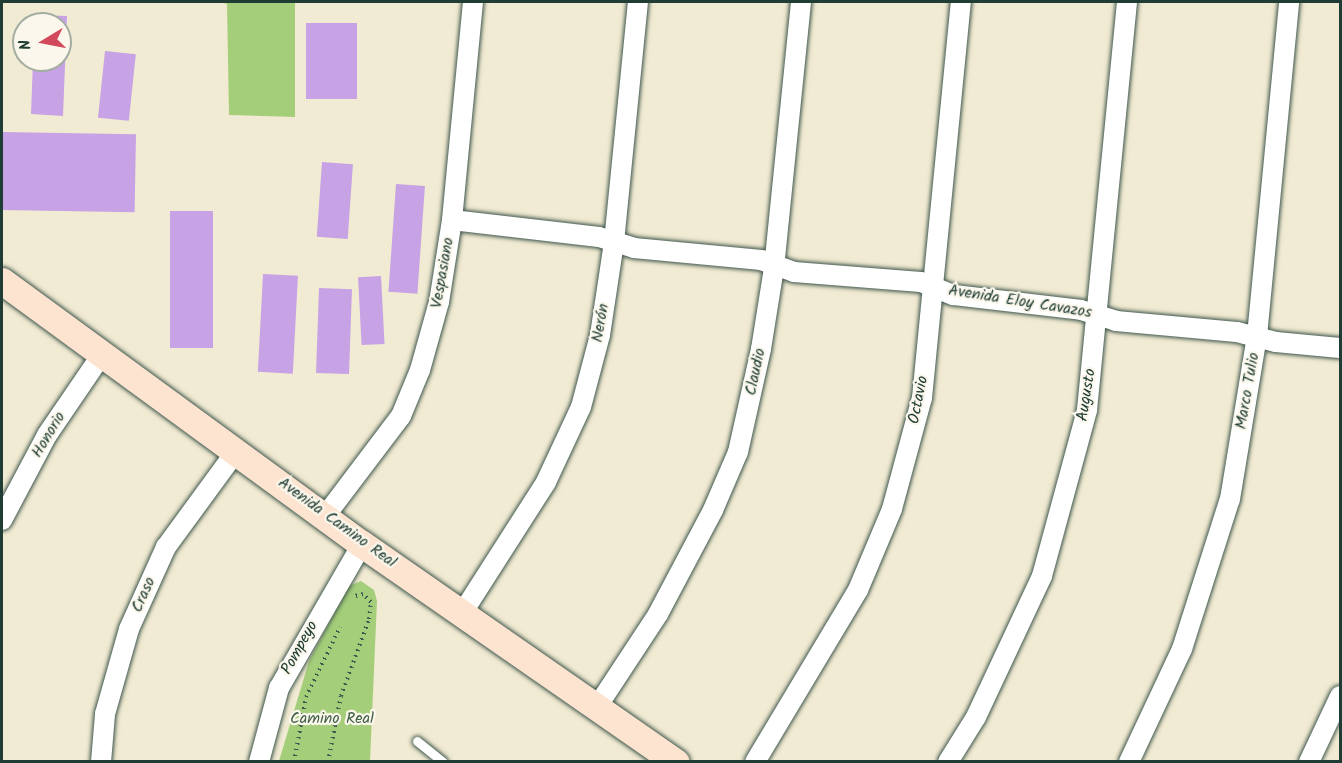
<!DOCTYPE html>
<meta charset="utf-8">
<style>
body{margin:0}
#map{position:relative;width:1342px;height:763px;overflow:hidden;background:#f2ebd3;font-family:Kalam,sans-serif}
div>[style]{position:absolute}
.green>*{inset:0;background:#a5ce7a}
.building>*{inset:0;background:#c7a2e5;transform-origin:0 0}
.path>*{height:4px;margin-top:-2px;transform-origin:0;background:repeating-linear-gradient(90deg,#3f574c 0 1.5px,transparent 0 6px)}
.roads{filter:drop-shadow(0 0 2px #3f574c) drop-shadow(0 0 2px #3f574c)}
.lane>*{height:9px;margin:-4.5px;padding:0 4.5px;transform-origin:4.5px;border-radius:4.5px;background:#fff}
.street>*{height:20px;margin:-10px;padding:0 10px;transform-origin:10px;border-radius:10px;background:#fff}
.secondary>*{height:27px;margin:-13.5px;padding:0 13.5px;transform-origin:13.5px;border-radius:13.5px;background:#fde4d1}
span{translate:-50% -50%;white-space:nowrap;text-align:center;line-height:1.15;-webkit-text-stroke:4.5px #fbf7ec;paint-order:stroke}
.street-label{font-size:16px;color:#1f3d34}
.park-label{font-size:16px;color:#406146}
.frame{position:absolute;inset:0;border:3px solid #1f3d34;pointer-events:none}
.north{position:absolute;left:12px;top:12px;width:60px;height:60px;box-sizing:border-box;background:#fbf7ec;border:2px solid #a3ada2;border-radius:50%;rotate:260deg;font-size:16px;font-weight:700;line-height:24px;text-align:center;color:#1f3d34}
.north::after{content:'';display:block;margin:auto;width:21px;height:27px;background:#d1495b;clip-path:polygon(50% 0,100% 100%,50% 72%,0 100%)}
</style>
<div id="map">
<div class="green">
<div style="clip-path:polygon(220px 2px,295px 2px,295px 117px,229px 115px,227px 4px)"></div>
<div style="clip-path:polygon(361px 581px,374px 590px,377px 601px,370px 761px,279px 761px,309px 661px,349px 586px)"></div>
</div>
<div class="building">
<div style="clip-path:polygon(35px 15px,67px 16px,63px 116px,31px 114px,33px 60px,60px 60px,60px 24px,35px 24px)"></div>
<div style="left:306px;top:23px;width:51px;height:76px"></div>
<div style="left:105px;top:51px;width:31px;height:67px;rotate:6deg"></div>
<div style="left:2px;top:132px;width:134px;height:78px;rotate:1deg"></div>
<div style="left:322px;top:162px;width:31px;height:75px;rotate:4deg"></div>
<div style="left:396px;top:184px;width:29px;height:108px;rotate:4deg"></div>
<div style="left:170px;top:211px;width:43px;height:137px"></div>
<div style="left:263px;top:274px;width:35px;height:98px;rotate:3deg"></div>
<div style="left:381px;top:276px;width:68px;height:23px;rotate:87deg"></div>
<div style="left:319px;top:288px;width:33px;height:85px;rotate:2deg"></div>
</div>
<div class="path">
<div style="left:294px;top:762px;width:66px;rotate:-79.5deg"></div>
<div style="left:306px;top:697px;width:78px;rotate:-64.1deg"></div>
<div style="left:328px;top:762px;width:67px;rotate:-78.9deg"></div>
<div style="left:341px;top:696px;width:82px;rotate:-70deg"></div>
<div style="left:369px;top:619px;width:17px;rotate:-83deg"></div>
<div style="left:371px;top:602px;width:11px;rotate:-135deg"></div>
<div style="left:363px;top:594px;width:8px;rotate:166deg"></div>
</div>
<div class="roads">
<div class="lane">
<div style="left:417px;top:741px;width:33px;rotate:39deg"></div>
</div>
<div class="street">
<div style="left:452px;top:220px;width:148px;rotate:6.6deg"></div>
<div style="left:599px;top:237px;width:37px;rotate:17deg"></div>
<div style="left:634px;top:248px;width:128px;rotate:5.4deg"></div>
<div style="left:761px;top:260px;width:35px;rotate:20deg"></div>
<div style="left:794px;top:272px;width:127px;rotate:4.5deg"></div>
<div style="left:921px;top:282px;width:35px;rotate:22deg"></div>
<div style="left:954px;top:295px;width:128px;rotate:6.7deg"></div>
<div style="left:1081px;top:310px;width:37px;rotate:17deg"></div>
<div style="left:1116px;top:321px;width:121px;rotate:5.2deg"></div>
<div style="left:1237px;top:332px;width:40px;rotate:14.4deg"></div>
<div style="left:1276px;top:342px;width:64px;rotate:5.4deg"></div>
<div style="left:326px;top:515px;width:124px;rotate:-52.9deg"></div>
<div style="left:401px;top:416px;width:50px;rotate:-67.6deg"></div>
<div style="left:420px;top:370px;width:71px;rotate:-74.4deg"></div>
<div style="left:439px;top:302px;width:83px;rotate:-81deg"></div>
<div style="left:452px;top:220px;width:219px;rotate:-84.5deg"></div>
<div style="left:2px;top:520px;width:96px;rotate:-62.1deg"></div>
<div style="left:47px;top:435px;width:99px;rotate:-55.7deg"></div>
<div style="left:463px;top:612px;width:154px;rotate:-57.4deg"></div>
<div style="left:546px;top:482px;width:83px;rotate:-65deg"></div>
<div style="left:581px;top:407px;width:74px;rotate:-75.2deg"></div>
<div style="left:600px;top:335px;width:94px;rotate:-81.4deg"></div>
<div style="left:614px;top:242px;width:241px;rotate:-84.3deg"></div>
<div style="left:597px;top:707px;width:111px;rotate:-56.7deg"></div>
<div style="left:658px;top:614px;width:118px;rotate:-62.1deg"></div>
<div style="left:713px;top:510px;width:63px;rotate:-66.7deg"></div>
<div style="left:738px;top:452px;width:106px;rotate:-77.4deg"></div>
<div style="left:761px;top:349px;width:82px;rotate:-80.9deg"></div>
<div style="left:774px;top:268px;width:267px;rotate:-84.2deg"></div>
<div style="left:101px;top:762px;width:48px;rotate:-85.2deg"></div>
<div style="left:105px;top:714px;width:88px;rotate:-74.2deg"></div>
<div style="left:129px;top:629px;width:90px;rotate:-65.7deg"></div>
<div style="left:166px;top:547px;width:120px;rotate:-53.8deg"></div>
<div style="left:259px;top:762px;width:77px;rotate:-74.9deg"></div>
<div style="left:279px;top:688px;width:166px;rotate:-60deg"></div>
<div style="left:755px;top:762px;width:200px;rotate:-59.1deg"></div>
<div style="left:858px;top:590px;width:88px;rotate:-67.2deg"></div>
<div style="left:892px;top:509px;width:115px;rotate:-74.9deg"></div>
<div style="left:922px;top:398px;width:398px;rotate:-84.4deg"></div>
<div style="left:948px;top:762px;width:53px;rotate:-58.1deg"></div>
<div style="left:976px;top:717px;width:156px;rotate:-64.9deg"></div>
<div style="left:1042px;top:576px;width:172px;rotate:-74.8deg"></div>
<div style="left:1087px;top:410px;width:410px;rotate:-84.4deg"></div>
<div style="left:1129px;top:762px;width:125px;rotate:-64.9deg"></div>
<div style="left:1182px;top:649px;width:157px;rotate:-72.3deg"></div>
<div style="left:1230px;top:499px;width:165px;rotate:-80.6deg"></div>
<div style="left:1257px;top:336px;width:336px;rotate:-84.5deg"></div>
<div style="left:1309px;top:762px;width:73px;rotate:-64.8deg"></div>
</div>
<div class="secondary">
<div style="left:2px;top:281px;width:446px;rotate:36.2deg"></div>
<div style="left:362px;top:544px;width:382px;rotate:34.8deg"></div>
</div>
</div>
<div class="street-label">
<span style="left:443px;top:273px;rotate:-80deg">Vespasiano</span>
<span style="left:1020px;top:302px;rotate:9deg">Avenida Eloy Cavazos</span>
<span style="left:601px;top:323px;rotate:-80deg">Nerón</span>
<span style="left:756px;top:372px;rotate:-78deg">Claudio</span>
<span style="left:1248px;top:391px;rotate:-80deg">Marco Tulio</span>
<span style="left:1087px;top:395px;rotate:-81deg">Augusto</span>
<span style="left:919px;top:400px;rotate:-79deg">Octavio</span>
<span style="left:49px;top:435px;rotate:-59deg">Honorio</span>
<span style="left:337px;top:523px;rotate:36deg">Avenida Camino Real</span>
<span style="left:144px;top:595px;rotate:-66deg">Craso</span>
<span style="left:300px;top:648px;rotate:-61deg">Pompeyo</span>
</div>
<div class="park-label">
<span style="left:332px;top:719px">Camino Real</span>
</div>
<div class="frame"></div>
<div class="north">N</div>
</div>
